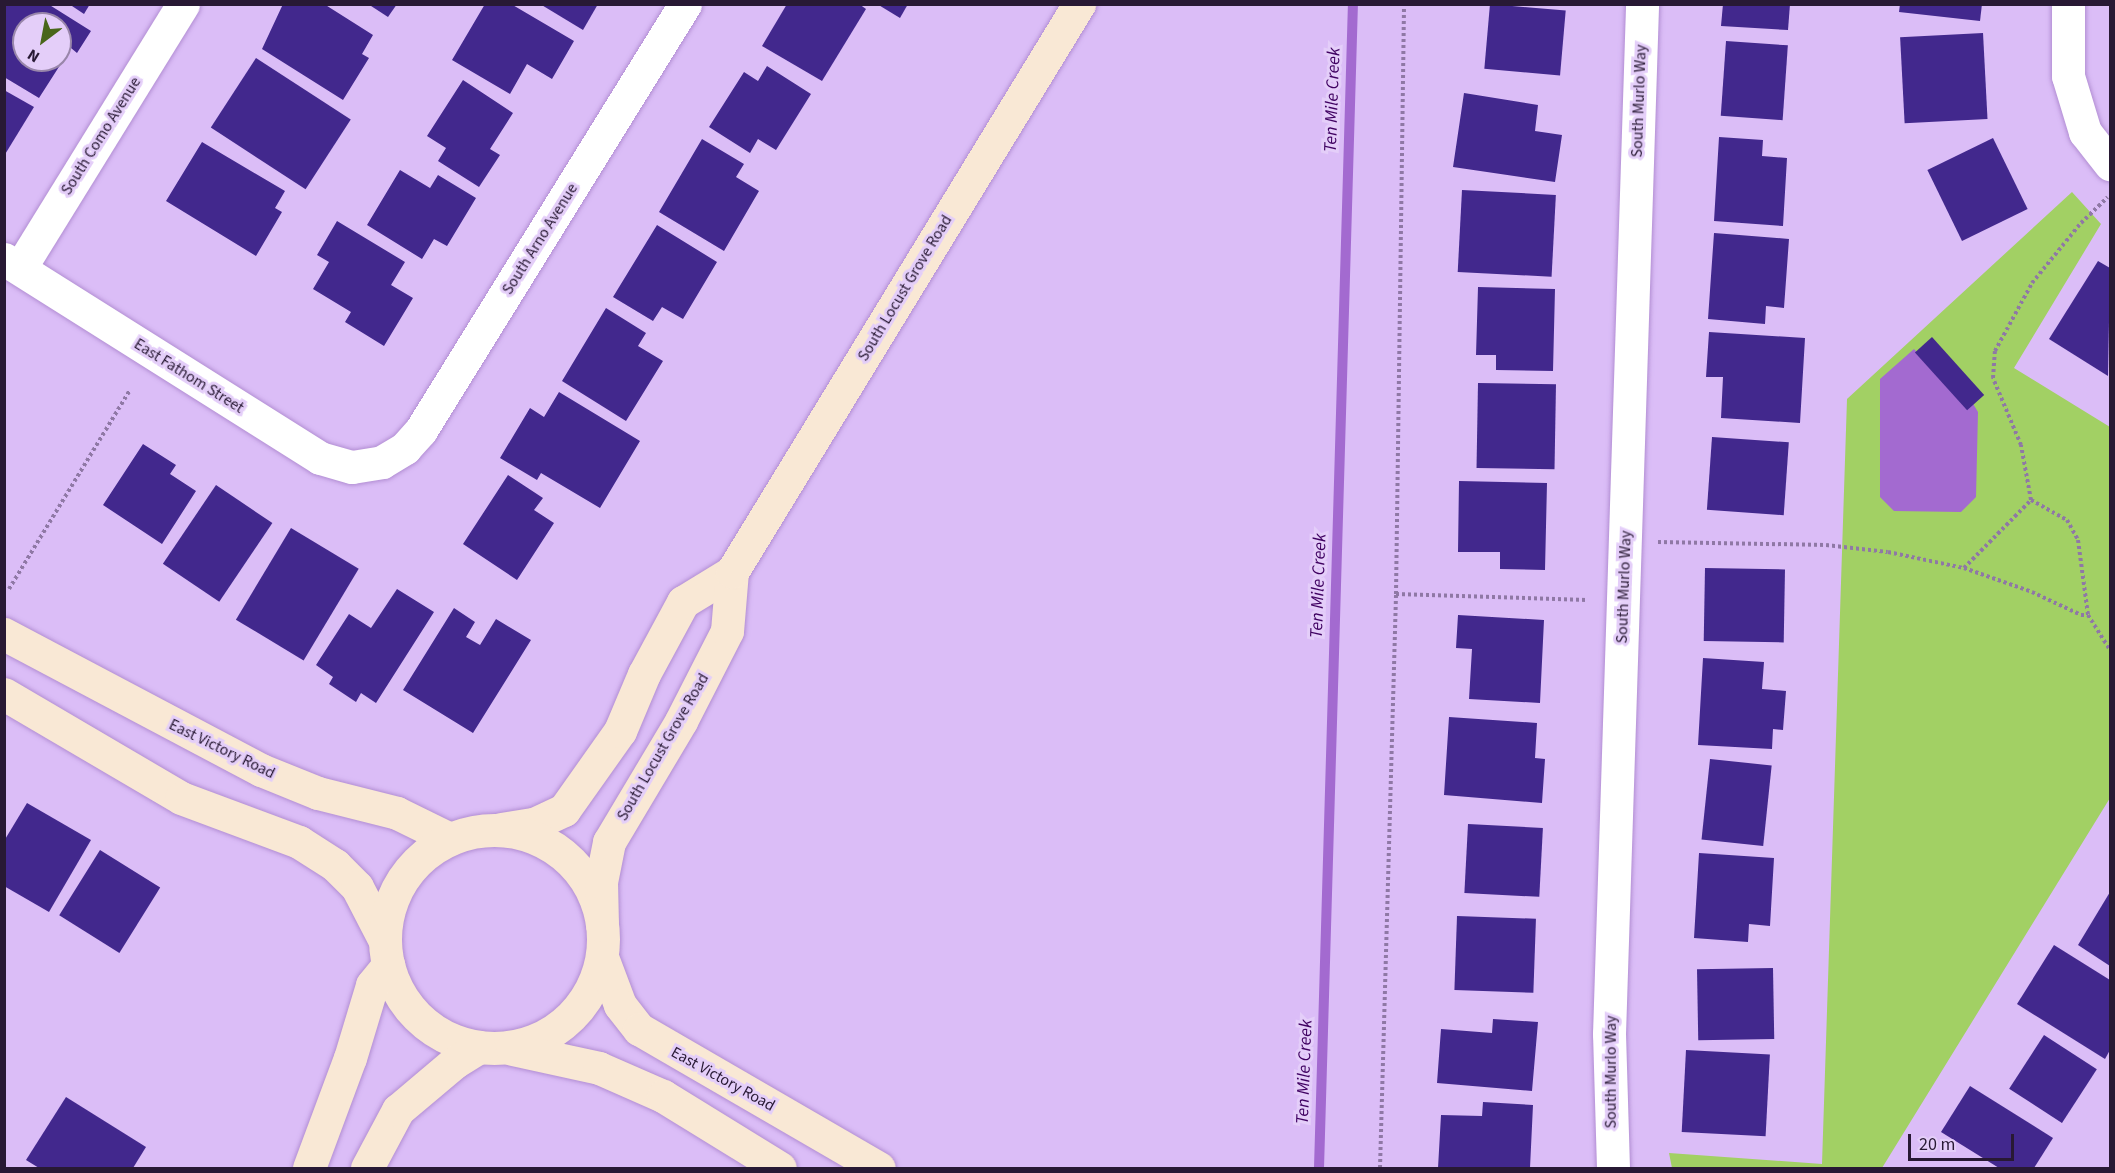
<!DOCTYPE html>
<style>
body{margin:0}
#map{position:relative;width:2115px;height:1173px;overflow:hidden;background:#dbbdf7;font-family:"Source Sans 3",sans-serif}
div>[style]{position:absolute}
.green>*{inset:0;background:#a2d064}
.water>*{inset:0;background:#a36ad0}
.stream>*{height:10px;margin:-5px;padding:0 5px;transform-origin:5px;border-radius:5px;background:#a36ad0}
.building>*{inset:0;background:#42288d;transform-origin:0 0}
.path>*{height:4px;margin-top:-2px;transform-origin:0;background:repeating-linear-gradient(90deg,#8f78a5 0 3px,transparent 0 6px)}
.roads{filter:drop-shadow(0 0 2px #b28ed3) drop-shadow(0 0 2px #b28ed3)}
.street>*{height:33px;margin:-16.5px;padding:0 16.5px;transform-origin:16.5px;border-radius:16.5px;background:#fff}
.secondary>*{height:33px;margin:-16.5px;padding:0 16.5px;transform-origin:16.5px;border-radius:16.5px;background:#f9e8d5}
.secondary>.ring{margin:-16.5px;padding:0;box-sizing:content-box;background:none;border:33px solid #f9e8d5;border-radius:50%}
span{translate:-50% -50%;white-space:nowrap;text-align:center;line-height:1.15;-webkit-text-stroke:6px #e4cef9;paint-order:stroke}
.street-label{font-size:16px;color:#281934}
.water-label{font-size:18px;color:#3f0061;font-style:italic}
.frame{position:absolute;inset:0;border:6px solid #281934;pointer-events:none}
.north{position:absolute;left:12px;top:12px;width:60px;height:60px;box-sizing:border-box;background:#e4cef9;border:2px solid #9986aa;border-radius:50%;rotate:212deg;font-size:16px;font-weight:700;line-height:24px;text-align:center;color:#281934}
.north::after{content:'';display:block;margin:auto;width:21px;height:27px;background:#49661a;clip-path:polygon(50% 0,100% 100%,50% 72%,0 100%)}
.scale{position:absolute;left:1908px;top:1134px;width:106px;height:27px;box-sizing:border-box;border:3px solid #281934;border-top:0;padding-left:8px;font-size:18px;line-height:21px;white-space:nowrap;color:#281934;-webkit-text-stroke:4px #e4cef9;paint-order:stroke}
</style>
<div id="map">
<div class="green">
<div style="clip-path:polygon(2072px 192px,2101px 224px,2014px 368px,2110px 427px,2110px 798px,1882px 1168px,1672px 1168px,1669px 1153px,1822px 1164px,1847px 399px)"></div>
</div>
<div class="water">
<div style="clip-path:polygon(1914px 349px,1967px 407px,1972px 402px,1978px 412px,1976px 497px,1961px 512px,1894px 511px,1880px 497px,1880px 379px)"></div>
</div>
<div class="stream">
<div style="left:1319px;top:1168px;width:1164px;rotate:-88.33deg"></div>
</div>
<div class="building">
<div style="clip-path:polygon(evenodd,4px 4px,48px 4px,91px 31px,77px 53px,71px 48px,39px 98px,4px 77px,4px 4px,24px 24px,60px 24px,60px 60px,24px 60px,24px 24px)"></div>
<div style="clip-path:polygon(69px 4px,90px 4px,84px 14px)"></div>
<div style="clip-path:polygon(283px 4px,324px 4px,373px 35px,362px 54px,369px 58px,343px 100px,262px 49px)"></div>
<div style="clip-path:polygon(368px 4px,397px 4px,388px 17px)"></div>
<div style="clip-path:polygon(485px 4px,511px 4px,574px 41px,552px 79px,527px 64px,510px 94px,452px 60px)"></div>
<div style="clip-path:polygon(540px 4px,598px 4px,583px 30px)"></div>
<div style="clip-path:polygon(787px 4px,859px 4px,866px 9px,822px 81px,762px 46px)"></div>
<div style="clip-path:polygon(877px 4px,908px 4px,900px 18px)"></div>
<div style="left:1490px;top:4px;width:76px;height:65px;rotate:5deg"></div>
<div style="clip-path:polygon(1723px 4px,1790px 4px,1788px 30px,1721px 26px)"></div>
<div style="clip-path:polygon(1900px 4px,1982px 4px,1980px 21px,1899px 12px)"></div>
<div style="left:1983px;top:33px;width:86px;height:83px;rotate:87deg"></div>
<div style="left:1726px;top:41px;width:62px;height:75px;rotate:4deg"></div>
<div style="left:256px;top:58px;width:113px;height:83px;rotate:33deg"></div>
<div style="clip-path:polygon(767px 66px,811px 94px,776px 150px,758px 139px,750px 153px,709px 127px,744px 72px,758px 81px)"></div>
<div style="clip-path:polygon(463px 80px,513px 113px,490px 149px,500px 155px,479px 187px,438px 161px,446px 148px,427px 136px)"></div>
<div style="clip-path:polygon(4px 90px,34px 107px,4px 156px)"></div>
<div style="clip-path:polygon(1464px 93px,1538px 105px,1535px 131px,1562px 135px,1555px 182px,1453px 167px)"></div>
<div style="clip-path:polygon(1719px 137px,1763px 140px,1762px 156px,1787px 158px,1783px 226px,1714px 221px)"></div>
<div style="left:1993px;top:138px;width:79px;height:73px;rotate:64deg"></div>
<div style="clip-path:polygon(702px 139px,744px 164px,736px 177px,759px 191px,724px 251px,659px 212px)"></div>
<div style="clip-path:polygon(202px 142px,285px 191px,275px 208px,282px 212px,256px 256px,166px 201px)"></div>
<div style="clip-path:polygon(400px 170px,430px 188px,438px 175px,476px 198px,447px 246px,434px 239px,422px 259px,367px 225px)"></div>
<div style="left:1462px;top:190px;width:94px;height:82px;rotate:3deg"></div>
<div style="clip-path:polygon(337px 221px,405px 262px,391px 285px,413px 298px,384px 346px,345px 322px,351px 312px,313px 289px,329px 262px,317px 255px)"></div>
<div style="clip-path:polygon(657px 225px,717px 262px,683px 319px,662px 307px,653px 321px,613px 297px)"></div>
<div style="clip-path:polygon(1714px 233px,1789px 239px,1784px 308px,1766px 306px,1765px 324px,1708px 319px)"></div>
<div style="clip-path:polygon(2098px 261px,2110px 268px,2108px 376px,2049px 339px)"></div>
<div style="clip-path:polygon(1478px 287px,1555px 289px,1553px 371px,1496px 370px,1496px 355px,1476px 355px)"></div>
<div style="clip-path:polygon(606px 308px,646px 333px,638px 346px,663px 361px,626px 421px,562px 381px)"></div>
<div style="clip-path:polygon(1709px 332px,1805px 338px,1800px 423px,1721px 418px,1723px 377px,1706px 377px)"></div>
<div style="left:1932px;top:337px;width:78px;height:23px;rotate:48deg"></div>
<div style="left:1478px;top:383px;width:78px;height:85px;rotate:1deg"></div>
<div style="clip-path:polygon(559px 392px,640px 441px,600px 508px,541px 473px,537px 480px,500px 458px,530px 408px,544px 417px)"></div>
<div style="left:1712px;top:437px;width:77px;height:73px;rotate:4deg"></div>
<div style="clip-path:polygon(143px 444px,176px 465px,170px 474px,196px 491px,162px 544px,103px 505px)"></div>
<div style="clip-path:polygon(508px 475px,543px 498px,534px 510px,554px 523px,517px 580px,463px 544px)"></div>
<div style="clip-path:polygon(1459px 481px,1547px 483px,1545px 570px,1500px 569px,1500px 552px,1458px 552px)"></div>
<div style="left:216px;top:485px;width:68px;height:95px;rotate:34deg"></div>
<div style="left:291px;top:528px;width:79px;height:107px;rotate:31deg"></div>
<div style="left:1705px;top:568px;width:80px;height:73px;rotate:1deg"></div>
<div style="clip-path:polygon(397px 589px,434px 612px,376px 703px,361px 693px,356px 702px,329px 684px,333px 677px,316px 665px,349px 614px,371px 628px)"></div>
<div style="clip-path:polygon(454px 608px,475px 622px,466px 637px,480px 645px,496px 619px,531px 640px,473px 733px,403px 690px)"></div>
<div style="clip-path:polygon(1458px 615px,1544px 620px,1540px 703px,1469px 699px,1472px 649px,1456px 648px)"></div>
<div style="clip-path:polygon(1703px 658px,1764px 662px,1762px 689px,1786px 691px,1783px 730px,1773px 729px,1772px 749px,1698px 745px)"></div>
<div style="clip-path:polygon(1449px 717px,1537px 723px,1535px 758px,1545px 759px,1542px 803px,1444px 795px)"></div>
<div style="left:1710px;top:759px;width:62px;height:81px;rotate:6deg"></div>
<div style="clip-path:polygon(27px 803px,91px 840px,49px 912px,4px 886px,4px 841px)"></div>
<div style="left:1468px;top:824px;width:75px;height:69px;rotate:3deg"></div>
<div style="left:100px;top:850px;width:71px;height:77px;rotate:32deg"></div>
<div style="clip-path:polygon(1699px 853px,1774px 858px,1770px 926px,1749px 924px,1748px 942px,1694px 938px)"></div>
<div style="clip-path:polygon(2110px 892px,2110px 966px,2078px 945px)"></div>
<div style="left:1457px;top:916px;width:79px;height:74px;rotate:2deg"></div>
<div style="clip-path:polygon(2054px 945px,2110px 980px,2110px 1050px,2105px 1059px,2017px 1004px)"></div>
<div style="left:1773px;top:968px;width:71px;height:76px;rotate:89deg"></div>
<div style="clip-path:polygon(1493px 1019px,1538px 1022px,1532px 1091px,1437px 1083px,1441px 1029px,1492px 1033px)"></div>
<div style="left:2044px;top:1035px;width:63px;height:64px;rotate:33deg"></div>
<div style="left:1686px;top:1050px;width:84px;height:82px;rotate:3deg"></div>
<div style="clip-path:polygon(1970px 1086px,2053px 1138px,2034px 1168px,1999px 1168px,1941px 1132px)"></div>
<div style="clip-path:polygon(66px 1097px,146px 1147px,133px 1168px,39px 1168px,26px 1160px)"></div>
<div style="clip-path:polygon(1483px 1102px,1533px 1105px,1530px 1168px,1438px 1168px,1441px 1115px,1482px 1116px)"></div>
</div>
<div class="path">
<div style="left:2031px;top:500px;width:41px;rotate:29.1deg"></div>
<div style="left:2067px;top:520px;width:23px;rotate:61deg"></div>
<div style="left:2078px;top:540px;width:76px;rotate:82.4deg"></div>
<div style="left:2088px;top:615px;width:41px;rotate:57.8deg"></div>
<div style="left:1658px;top:542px;width:168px;rotate:1deg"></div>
<div style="left:1826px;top:545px;width:62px;rotate:6.4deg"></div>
<div style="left:1888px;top:552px;width:78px;rotate:11.9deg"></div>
<div style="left:1964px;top:568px;width:95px;rotate:-45.4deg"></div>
<div style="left:2031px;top:500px;width:56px;rotate:-100.3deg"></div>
<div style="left:2021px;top:445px;width:73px;rotate:-112.7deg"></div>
<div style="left:1993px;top:378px;width:27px;rotate:-86deg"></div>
<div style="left:1995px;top:351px;width:77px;rotate:-61.4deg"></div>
<div style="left:2032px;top:283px;width:77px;rotate:-50.8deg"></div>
<div style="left:2081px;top:223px;width:37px;rotate:-44deg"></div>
<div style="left:1964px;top:568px;width:72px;rotate:19.4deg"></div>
<div style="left:2032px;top:592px;width:54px;rotate:25.1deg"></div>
<div style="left:2081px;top:615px;width:7px"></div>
<div style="left:9px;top:589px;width:233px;rotate:-58.7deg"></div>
<div style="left:1396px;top:594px;width:191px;rotate:1.8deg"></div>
<div style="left:1380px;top:1168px;width:574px;rotate:-88.4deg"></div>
<div style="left:1396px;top:594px;width:590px;rotate:-89.22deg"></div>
</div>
<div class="roads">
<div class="street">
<div style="left:2068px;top:4px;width:72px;rotate:90deg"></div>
<div style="left:2068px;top:76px;width:59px;rotate:73.1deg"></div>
<div style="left:2085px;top:132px;width:41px;rotate:52deg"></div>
<div style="left:4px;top:259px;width:373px;rotate:32.2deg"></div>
<div style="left:320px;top:458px;width:33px;rotate:16deg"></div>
<div style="left:352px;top:467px;width:30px;rotate:-9deg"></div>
<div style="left:382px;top:462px;width:27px;rotate:-31deg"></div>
<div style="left:405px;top:448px;width:24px;rotate:-48deg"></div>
<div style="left:421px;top:430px;width:501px;rotate:-58.21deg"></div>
<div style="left:20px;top:268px;width:310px;rotate:-58.3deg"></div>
<div style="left:1613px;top:1168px;width:134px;rotate:-91.7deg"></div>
<div style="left:1609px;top:1034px;width:1031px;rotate:-88.16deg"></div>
</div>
<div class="secondary">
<div style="left:4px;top:634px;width:291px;rotate:27.9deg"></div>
<div style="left:261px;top:770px;width:61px;rotate:22deg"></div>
<div style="left:318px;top:793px;width:81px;rotate:14.2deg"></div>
<div style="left:397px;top:813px;width:59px;rotate:26.1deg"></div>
<div style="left:4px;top:694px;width:205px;rotate:30.4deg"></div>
<div style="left:181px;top:798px;width:126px;rotate:20.4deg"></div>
<div style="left:299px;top:842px;width:43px;rotate:32.6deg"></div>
<div style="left:335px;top:865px;width:31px;rotate:45deg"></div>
<div style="left:357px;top:887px;width:59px;rotate:62.6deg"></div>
<div style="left:501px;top:829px;width:33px;rotate:-9deg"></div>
<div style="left:534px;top:824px;width:33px;rotate:-25deg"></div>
<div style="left:564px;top:810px;width:97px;rotate:-54.7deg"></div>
<div style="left:620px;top:731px;width:62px;rotate:-67.2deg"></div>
<div style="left:644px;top:674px;width:82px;rotate:-61.6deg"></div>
<div style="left:683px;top:602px;width:57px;rotate:-31.5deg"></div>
<div class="ring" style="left:385px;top:830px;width:185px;height:185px"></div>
<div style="left:602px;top:925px;width:43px;rotate:-91.3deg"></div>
<div style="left:601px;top:882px;width:41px;rotate:-78.7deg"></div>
<div style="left:609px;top:842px;width:141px;rotate:-59.2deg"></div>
<div style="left:681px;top:721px;width:101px;rotate:-62.9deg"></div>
<div style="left:727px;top:631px;width:59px;rotate:-85.2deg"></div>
<div style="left:732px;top:572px;width:666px;rotate:-58.58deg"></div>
<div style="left:602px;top:957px;width:51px;rotate:69.4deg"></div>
<div style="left:620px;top:1005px;width:31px;rotate:52deg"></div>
<div style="left:639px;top:1029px;width:277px;rotate:30.1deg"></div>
<div style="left:512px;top:1049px;width:89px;rotate:12.3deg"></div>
<div style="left:599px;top:1068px;width:70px;rotate:23.6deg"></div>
<div style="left:663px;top:1096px;width:137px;rotate:31.6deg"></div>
<div style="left:309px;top:1168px;width:117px;rotate:-69.6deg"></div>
<div style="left:350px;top:1058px;width:76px;rotate:-73.2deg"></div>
<div style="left:372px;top:985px;width:26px;rotate:-51deg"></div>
<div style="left:367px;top:1168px;width:66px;rotate:-61.9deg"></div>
<div style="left:398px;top:1110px;width:75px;rotate:-40.1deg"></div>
<div style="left:455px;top:1062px;width:28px;rotate:-32deg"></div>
</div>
</div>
<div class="street-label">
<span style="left:1639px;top:101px;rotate:-88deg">South Murlo Way</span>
<span style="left:101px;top:136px;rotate:-58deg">South Como Avenue</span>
<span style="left:540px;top:239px;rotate:-58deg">South Arno Avenue</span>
<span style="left:905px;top:288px;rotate:-59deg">South Locust Grove Road</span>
<span style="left:189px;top:376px;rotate:32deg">East Fathom Street</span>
<span style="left:1624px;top:587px;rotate:-88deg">South Murlo Way</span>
<span style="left:663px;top:747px;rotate:-60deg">South Locust Grove Road</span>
<span style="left:222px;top:749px;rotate:26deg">East Victory Road</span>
<span style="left:1611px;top:1072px;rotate:-90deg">South Murlo Way</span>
<span style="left:723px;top:1079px;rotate:29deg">East Victory Road</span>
</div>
<div class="water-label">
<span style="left:1333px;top:100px;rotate:-88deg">Ten Mile Creek</span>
<span style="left:1319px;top:586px;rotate:-88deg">Ten Mile Creek</span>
<span style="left:1305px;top:1072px;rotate:-88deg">Ten Mile Creek</span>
</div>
<div class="frame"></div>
<div class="north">N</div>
<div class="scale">20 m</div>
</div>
